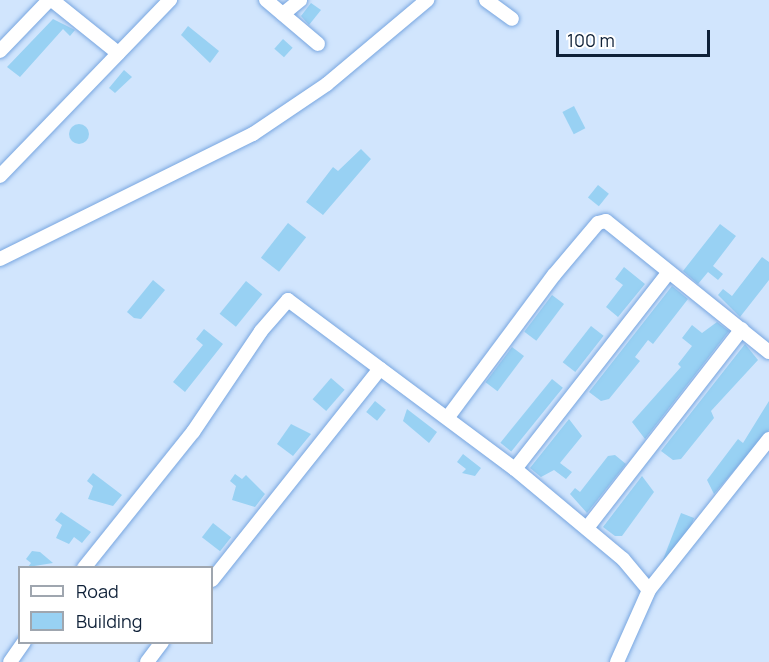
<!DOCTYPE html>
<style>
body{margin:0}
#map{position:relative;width:769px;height:662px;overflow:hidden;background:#d1e5fd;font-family:Manrope,sans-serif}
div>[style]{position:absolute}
.building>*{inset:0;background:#98d1f3;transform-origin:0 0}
.round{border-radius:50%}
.roads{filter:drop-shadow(0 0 2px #78a6e0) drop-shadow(0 0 2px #78a6e0)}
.minor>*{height:14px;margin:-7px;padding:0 7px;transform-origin:7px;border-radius:7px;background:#fff}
span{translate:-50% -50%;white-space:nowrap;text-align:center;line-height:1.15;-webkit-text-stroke:4.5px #fff;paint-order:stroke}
.legend{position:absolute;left:18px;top:566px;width:195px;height:78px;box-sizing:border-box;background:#fff;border:2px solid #9fa6af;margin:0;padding:8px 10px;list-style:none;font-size:18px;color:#0f2138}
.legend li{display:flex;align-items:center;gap:12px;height:30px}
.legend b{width:30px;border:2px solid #9fa6af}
.scale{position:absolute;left:556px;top:30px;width:154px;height:27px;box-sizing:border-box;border:3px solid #0f2138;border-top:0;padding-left:8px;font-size:18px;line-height:21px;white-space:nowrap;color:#0f2138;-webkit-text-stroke:4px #fff;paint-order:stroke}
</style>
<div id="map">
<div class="building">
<div style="clip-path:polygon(311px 3px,321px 10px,309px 25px,301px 16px)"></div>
<div style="clip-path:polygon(53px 19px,75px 30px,70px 36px,63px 29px,20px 77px,7px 67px)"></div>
<div style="clip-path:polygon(188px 26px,219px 51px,210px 63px,181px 35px)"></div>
<div style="left:283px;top:39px;width:13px;height:13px;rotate:42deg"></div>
<div style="clip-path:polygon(124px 70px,132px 77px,115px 93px,109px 88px)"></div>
<div style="left:574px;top:106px;width:25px;height:13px;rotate:63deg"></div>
<div class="round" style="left:69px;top:124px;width:20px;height:20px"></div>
<div style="clip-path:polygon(361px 149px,371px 159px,323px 215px,306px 202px,333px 167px,338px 171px)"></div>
<div style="left:598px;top:185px;width:14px;height:16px;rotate:39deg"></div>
<div style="left:288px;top:223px;width:23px;height:44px;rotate:38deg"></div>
<div style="clip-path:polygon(720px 224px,736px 236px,713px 266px,723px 274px,718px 280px,708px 272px,698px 284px,683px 271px)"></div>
<div style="clip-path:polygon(762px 257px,769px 262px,769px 280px,740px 317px,718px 295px,723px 289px,732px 296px)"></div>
<div style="clip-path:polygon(624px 267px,645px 284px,618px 317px,606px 307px,623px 285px,615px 279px)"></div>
<div style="clip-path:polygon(153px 280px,165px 290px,141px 319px,134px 318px,127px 312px)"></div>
<div style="left:246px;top:281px;width:21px;height:42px;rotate:39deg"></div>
<div style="clip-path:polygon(672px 286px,688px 299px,653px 344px,648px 340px,635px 357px,640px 361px,609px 399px,601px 401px,589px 392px)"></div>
<div style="left:552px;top:295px;width:15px;height:46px;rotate:37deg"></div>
<div style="clip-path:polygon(717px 322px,729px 331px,645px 439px,632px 422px,681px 367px,678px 364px,692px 346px,682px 338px,692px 325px,702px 333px)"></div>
<div style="left:591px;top:326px;width:16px;height:46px;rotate:38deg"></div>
<div style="clip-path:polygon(204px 329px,223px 344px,185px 392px,173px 382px,203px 345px,196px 339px)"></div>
<div style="clip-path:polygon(745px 344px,758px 360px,711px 411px,714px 418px,681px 459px,673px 460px,661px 451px)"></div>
<div style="left:512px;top:347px;width:15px;height:44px;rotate:37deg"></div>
<div style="left:331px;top:378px;width:18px;height:28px;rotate:41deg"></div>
<div style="left:552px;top:379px;width:14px;height:82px;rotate:39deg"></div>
<div style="left:375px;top:401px;width:14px;height:14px;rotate:39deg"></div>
<div style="clip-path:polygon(769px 401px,769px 430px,714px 494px,707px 480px,738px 439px,743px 443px)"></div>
<div style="clip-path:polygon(407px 409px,437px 432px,429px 443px,403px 421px)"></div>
<div style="clip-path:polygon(569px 419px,582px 436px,560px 463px,572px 472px,566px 479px,554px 470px,541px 477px,530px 468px)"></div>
<div style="clip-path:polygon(291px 424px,311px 434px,293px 456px,277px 444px)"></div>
<div style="clip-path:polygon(463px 454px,481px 468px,475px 476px,462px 473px,466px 469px,457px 462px)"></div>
<div style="clip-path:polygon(615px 455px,626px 464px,587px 513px,570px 494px,575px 488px,580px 492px,608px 456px)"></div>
<div style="clip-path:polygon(93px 473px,122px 495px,113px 506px,88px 499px,93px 486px,87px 481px)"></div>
<div style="clip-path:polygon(235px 474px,242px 479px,246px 475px,265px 494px,255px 507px,232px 500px,236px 486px,230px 481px)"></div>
<div style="clip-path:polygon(642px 476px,654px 492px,622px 536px,615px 536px,603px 527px)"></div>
<div style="clip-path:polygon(61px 512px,91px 532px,82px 543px,74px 537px,69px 544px,56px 538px,62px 525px,55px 520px)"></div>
<div style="left:681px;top:513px;width:14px;height:53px;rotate:21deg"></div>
<div style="left:213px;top:523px;width:23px;height:18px;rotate:38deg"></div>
<div style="clip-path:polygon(32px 551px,40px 552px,53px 563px,28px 567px,31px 563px,26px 559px)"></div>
</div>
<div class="roads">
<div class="minor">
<div style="left:52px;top:0;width:85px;rotate:38.8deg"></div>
<div style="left:266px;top:0;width:68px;rotate:40.2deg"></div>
<div style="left:486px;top:0;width:32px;rotate:36deg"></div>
<div style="left:283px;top:14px;width:22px;rotate:-39deg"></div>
<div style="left:0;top:51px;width:71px;rotate:-46.1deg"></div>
<div style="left:0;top:176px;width:245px;rotate:-46deg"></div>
<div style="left:0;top:259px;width:282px;rotate:-26.3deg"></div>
<div style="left:253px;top:134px;width:89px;rotate:-34deg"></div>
<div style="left:327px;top:84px;width:131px;rotate:-40deg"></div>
<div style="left:448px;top:417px;width:177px;rotate:-53.3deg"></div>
<div style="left:554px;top:275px;width:68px;rotate:-49.8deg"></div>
<div style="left:598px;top:223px;width:8px;rotate:-14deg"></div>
<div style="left:606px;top:221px;width:209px;rotate:38.8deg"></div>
<div style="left:515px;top:469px;width:249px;rotate:-52deg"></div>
<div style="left:587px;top:528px;width:252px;rotate:-52.1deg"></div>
<div style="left:84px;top:568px;width:174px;rotate:-51.3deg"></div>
<div style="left:193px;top:432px;width:122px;rotate:-56deg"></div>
<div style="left:261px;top:331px;width:41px;rotate:-48.9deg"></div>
<div style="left:288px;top:300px;width:283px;rotate:36.7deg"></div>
<div style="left:515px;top:469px;width:141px;rotate:39.8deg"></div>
<div style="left:623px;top:559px;width:40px;rotate:50deg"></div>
<div style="left:212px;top:580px;width:270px;rotate:-51.5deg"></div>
<div style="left:10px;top:662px;width:24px;rotate:-55deg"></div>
<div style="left:147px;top:662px;width:25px;rotate:-53deg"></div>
<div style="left:617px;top:662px;width:79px;rotate:-66deg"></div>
<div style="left:649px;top:590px;width:193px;rotate:-51.5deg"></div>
</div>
</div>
<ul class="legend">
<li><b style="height:8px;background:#fff"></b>Road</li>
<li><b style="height:16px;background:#98d1f3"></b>Building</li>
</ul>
<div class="scale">100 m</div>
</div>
